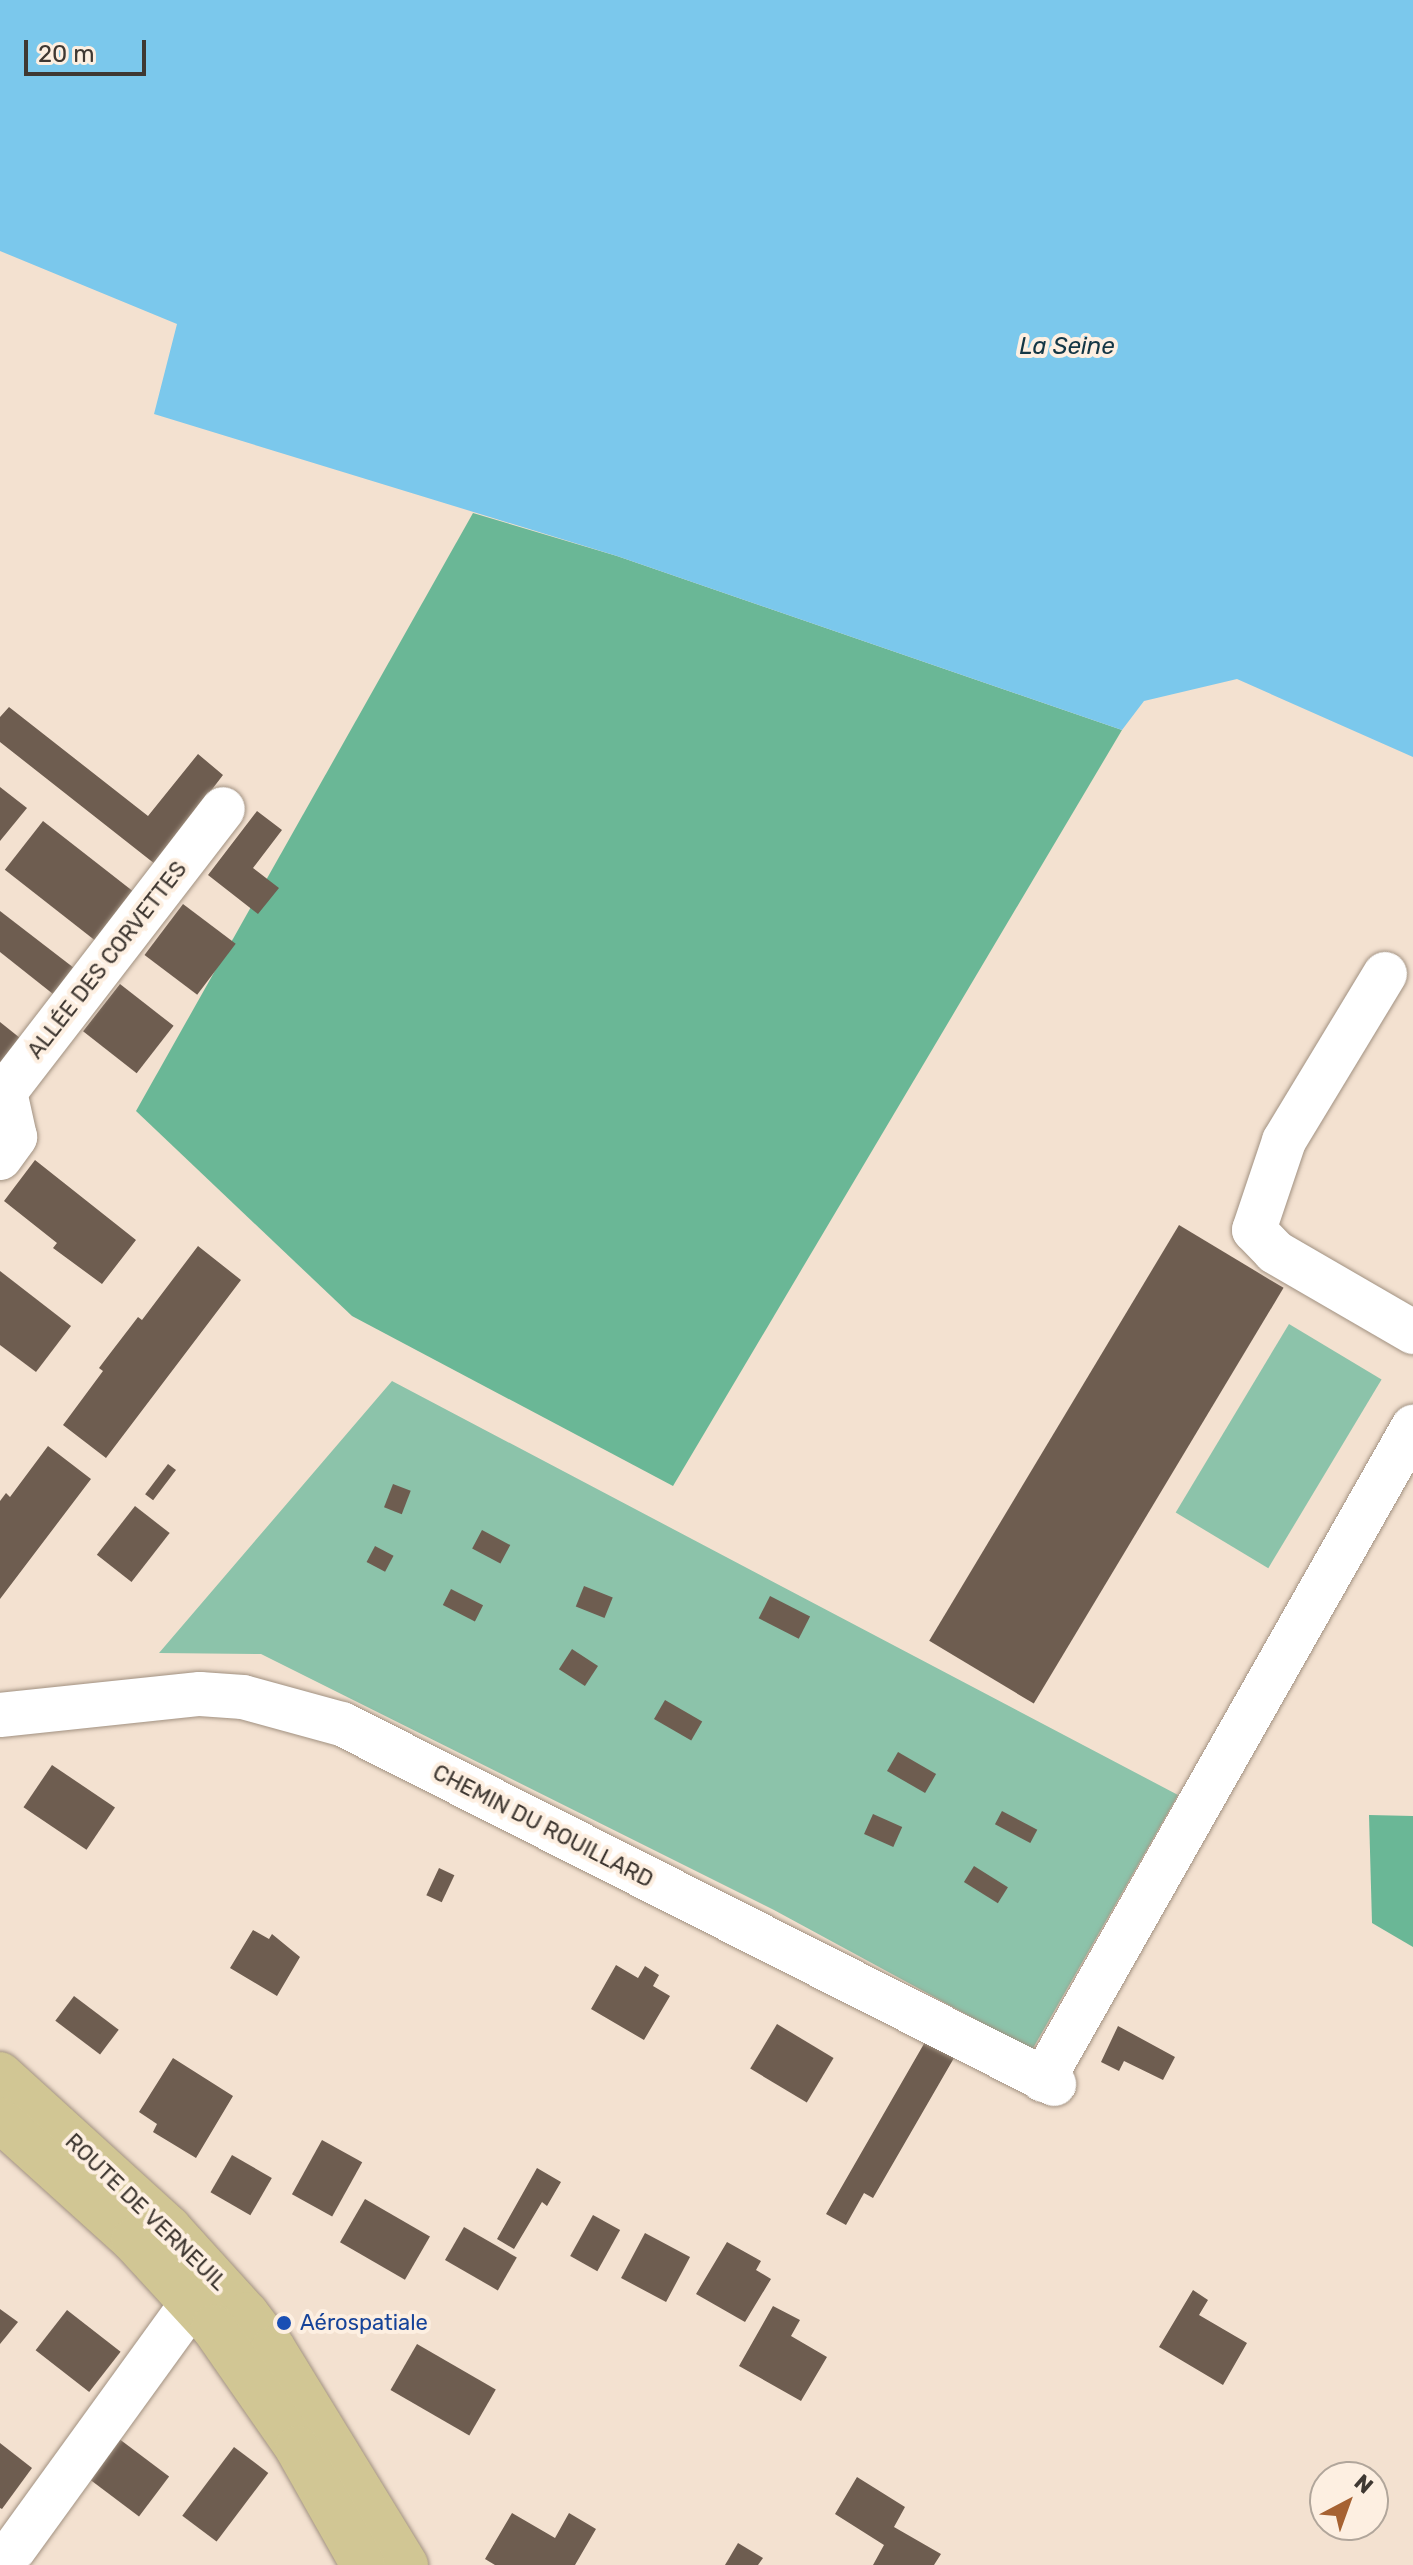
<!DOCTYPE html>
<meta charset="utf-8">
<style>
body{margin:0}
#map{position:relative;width:1413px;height:2565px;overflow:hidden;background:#f3e1d0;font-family:Rubik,sans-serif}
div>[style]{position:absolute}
.green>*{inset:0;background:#8cc3aa;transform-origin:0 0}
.forest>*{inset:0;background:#6ab796}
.water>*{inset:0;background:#7bc8ec}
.building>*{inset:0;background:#6e5d50;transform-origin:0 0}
.roads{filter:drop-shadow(0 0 2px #a19181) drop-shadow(0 0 2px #a19181)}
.minor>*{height:44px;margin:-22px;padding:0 22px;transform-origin:22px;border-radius:22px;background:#fff}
.major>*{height:44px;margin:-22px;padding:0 22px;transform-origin:22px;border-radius:22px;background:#d1c694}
.dots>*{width:22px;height:22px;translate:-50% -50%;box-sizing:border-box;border:4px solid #fdefe1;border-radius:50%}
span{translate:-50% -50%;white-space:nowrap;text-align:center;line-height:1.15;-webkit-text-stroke:8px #fdefe1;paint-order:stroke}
.street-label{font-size:22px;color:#3f3832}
.transit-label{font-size:22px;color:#164399}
.left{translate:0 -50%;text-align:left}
.water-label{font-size:24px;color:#133645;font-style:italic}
.north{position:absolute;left:1309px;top:2461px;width:80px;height:80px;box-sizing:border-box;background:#fdefe1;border:2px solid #b1a69b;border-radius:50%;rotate:41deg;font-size:22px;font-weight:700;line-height:32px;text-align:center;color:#3f3832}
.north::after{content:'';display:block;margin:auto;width:28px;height:36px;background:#a66232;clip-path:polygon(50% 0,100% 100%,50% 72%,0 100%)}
.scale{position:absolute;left:24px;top:40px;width:122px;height:36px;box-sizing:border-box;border:4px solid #3f3832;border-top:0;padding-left:10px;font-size:24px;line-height:28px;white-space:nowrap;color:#3f3832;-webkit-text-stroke:6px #fdefe1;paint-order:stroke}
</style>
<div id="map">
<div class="green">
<div style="left:1289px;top:1324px;width:108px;height:220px;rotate:31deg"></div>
<div style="clip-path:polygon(392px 1381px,1178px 1795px,1032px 2050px,774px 1910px,261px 1654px,159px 1653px)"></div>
</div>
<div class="forest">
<div style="clip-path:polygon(473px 513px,617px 556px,1122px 730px,673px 1486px,352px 1316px,136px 1111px)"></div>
<div style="clip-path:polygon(1369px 1815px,1413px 1816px,1413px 1947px,1372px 1923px)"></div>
</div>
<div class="water">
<div style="clip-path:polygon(0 0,1413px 0,1413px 757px,1237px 679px,1144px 701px,1122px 730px,617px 556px,154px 414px,177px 324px,0 251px)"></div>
</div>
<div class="building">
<div style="clip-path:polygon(9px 707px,148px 816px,198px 754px,223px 775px,155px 864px,0 742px,0 717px)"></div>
<div style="clip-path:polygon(0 787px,27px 808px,0 841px)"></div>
<div style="clip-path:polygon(257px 811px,282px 830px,253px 868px,279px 888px,258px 914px,208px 875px)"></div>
<div style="left:43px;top:821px;width:115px;height:62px;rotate:38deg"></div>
<div style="left:183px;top:904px;width:66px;height:64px;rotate:37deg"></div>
<div style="clip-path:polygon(0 911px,74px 968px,53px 994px,0 952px)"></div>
<div style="left:120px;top:984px;width:68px;height:60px;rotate:38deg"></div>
<div style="clip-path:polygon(0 1022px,20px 1038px,0 1063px)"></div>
<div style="clip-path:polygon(35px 1160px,136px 1240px,102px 1284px,53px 1248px,57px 1243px,4px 1201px)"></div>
<div style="left:1179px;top:1225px;width:122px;height:485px;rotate:31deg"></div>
<div style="clip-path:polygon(198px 1246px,241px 1280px,106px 1458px,63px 1425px,103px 1371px,99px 1368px,105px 1360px,138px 1317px,142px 1320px)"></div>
<div style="clip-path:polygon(0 1271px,71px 1326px,36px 1372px,0 1345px)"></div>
<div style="clip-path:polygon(48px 1446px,91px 1479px,0 1599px,0 1501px,6px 1493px,10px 1497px)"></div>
<div style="left:168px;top:1464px;width:10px;height:38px;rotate:37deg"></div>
<div style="left:393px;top:1484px;width:19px;height:25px;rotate:21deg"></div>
<div style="left:135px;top:1506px;width:44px;height:62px;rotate:38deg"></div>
<div style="left:482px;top:1530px;width:32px;height:21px;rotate:28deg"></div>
<div style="left:375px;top:1546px;width:21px;height:18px;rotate:28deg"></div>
<div style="left:584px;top:1586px;width:31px;height:22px;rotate:22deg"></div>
<div style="left:451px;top:1589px;width:36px;height:18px;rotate:27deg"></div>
<div style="left:770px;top:1596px;width:45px;height:25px;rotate:27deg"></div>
<div style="left:572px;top:1649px;width:31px;height:24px;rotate:33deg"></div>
<div style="left:665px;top:1700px;width:43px;height:22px;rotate:30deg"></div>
<div style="left:898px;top:1752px;width:44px;height:22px;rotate:30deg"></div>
<div style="left:52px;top:1765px;width:76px;height:51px;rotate:34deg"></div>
<div style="left:1002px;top:1811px;width:40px;height:15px;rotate:28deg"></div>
<div style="left:873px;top:1814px;width:32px;height:22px;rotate:24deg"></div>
<div style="left:974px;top:1866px;width:40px;height:19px;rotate:32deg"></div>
<div style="left:439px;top:1868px;width:17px;height:30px;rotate:25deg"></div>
<div style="clip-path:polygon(253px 1930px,269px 1939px,272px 1934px,300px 1957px,277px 1996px,230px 1968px)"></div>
<div style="clip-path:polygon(616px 1965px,638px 1978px,645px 1966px,659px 1975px,653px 1986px,670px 1996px,644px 2040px,591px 2009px)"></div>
<div style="left:74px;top:1996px;width:56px;height:31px;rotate:37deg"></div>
<div style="left:777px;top:2024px;width:66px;height:52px;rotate:31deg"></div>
<div style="clip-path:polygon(1118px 2026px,1175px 2057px,1163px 2080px,1124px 2061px,1119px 2071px,1101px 2062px)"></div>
<div style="clip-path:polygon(925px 2042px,954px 2058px,873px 2198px,864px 2193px,846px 2225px,826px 2214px)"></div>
<div style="clip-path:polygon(173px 2058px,233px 2096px,196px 2158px,153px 2132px,157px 2124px,139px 2112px)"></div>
<div style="left:322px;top:2140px;width:46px;height:62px;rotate:29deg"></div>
<div style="left:232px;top:2155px;width:46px;height:43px;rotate:30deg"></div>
<div style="clip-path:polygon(537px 2168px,561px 2182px,547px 2206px,542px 2202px,514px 2249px,497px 2239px)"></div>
<div style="left:365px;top:2199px;width:75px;height:50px;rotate:30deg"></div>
<div style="left:593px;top:2215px;width:31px;height:47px;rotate:29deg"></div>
<div style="left:464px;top:2227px;width:61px;height:38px;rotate:30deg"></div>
<div style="left:645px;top:2233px;width:51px;height:51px;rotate:28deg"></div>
<div style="clip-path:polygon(727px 2242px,761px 2261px,756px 2270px,771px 2279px,745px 2322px,696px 2294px)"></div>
<div style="clip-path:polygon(1193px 2290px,1208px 2300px,1199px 2315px,1247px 2343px,1223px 2385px,1159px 2347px)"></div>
<div style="clip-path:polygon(773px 2306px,800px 2320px,791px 2336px,827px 2357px,801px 2401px,739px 2366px)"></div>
<div style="clip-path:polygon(0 2309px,18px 2322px,0 2344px)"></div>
<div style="left:67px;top:2310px;width:68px;height:51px;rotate:38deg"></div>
<div style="left:417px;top:2344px;width:91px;height:53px;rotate:30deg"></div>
<div style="left:110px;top:2432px;width:74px;height:50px;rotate:37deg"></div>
<div style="clip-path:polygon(0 2443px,32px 2468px,2px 2509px,0 2508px)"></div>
<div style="left:234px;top:2447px;width:43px;height:86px;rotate:37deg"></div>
<div style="clip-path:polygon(857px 2477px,905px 2507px,894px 2527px,941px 2554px,934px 2565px,873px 2565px,884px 2545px,835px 2514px)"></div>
<div style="clip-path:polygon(512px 2513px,555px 2538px,569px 2513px,596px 2529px,575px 2565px,495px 2565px,485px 2559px)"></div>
<div style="clip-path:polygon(738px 2543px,763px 2558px,758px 2565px,725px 2565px)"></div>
</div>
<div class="roads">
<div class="minor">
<div style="left:1385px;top:974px;width:195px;rotate:121.2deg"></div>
<div style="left:1284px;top:1141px;width:94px;rotate:108.6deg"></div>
<div style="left:1254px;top:1230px;width:30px;rotate:46deg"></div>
<div style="left:1275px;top:1252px;width:160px;rotate:30.1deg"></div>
<div style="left:0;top:1158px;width:26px;rotate:-54deg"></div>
<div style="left:15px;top:1137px;width:46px;rotate:-102.5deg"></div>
<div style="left:5px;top:1092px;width:357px;rotate:-52.4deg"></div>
<div style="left:0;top:1715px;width:201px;rotate:-6deg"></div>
<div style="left:200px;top:1694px;width:43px;rotate:4deg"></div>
<div style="left:243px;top:1697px;width:103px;rotate:15.3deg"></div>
<div style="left:342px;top:1724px;width:798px;rotate:26.82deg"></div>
<div style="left:1043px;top:2080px;width:751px;rotate:-60.46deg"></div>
<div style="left:14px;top:2549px;width:304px;rotate:-54.1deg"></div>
</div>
<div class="major">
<div style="left:0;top:2074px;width:229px;rotate:42.3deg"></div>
<div style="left:169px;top:2228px;width:116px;rotate:47.8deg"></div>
<div style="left:247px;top:2314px;width:43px;rotate:52.6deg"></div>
<div style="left:273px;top:2348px;width:255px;rotate:58.5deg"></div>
<div style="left:0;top:2120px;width:179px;rotate:42.1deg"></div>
<div style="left:133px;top:2240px;width:118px;rotate:47.4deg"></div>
<div style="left:213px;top:2327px;width:147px;rotate:55.2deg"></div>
<div style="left:297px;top:2448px;width:134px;rotate:60.6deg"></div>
</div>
</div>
<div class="dots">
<div style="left:284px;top:2323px;background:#1a4fb4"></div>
</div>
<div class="street-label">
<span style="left:107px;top:960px;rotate:-52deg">ALLÉE DES CORVETTES</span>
<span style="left:543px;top:1826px;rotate:27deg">CHEMIN DU ROUILLARD</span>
<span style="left:146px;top:2212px;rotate:44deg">ROUTE DE VERNEUIL</span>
</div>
<div class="transit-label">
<span class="left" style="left:300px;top:2323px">Aérospatiale</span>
</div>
<div class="water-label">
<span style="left:1067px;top:347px">La Seine</span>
</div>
<div class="north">N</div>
<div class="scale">20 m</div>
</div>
